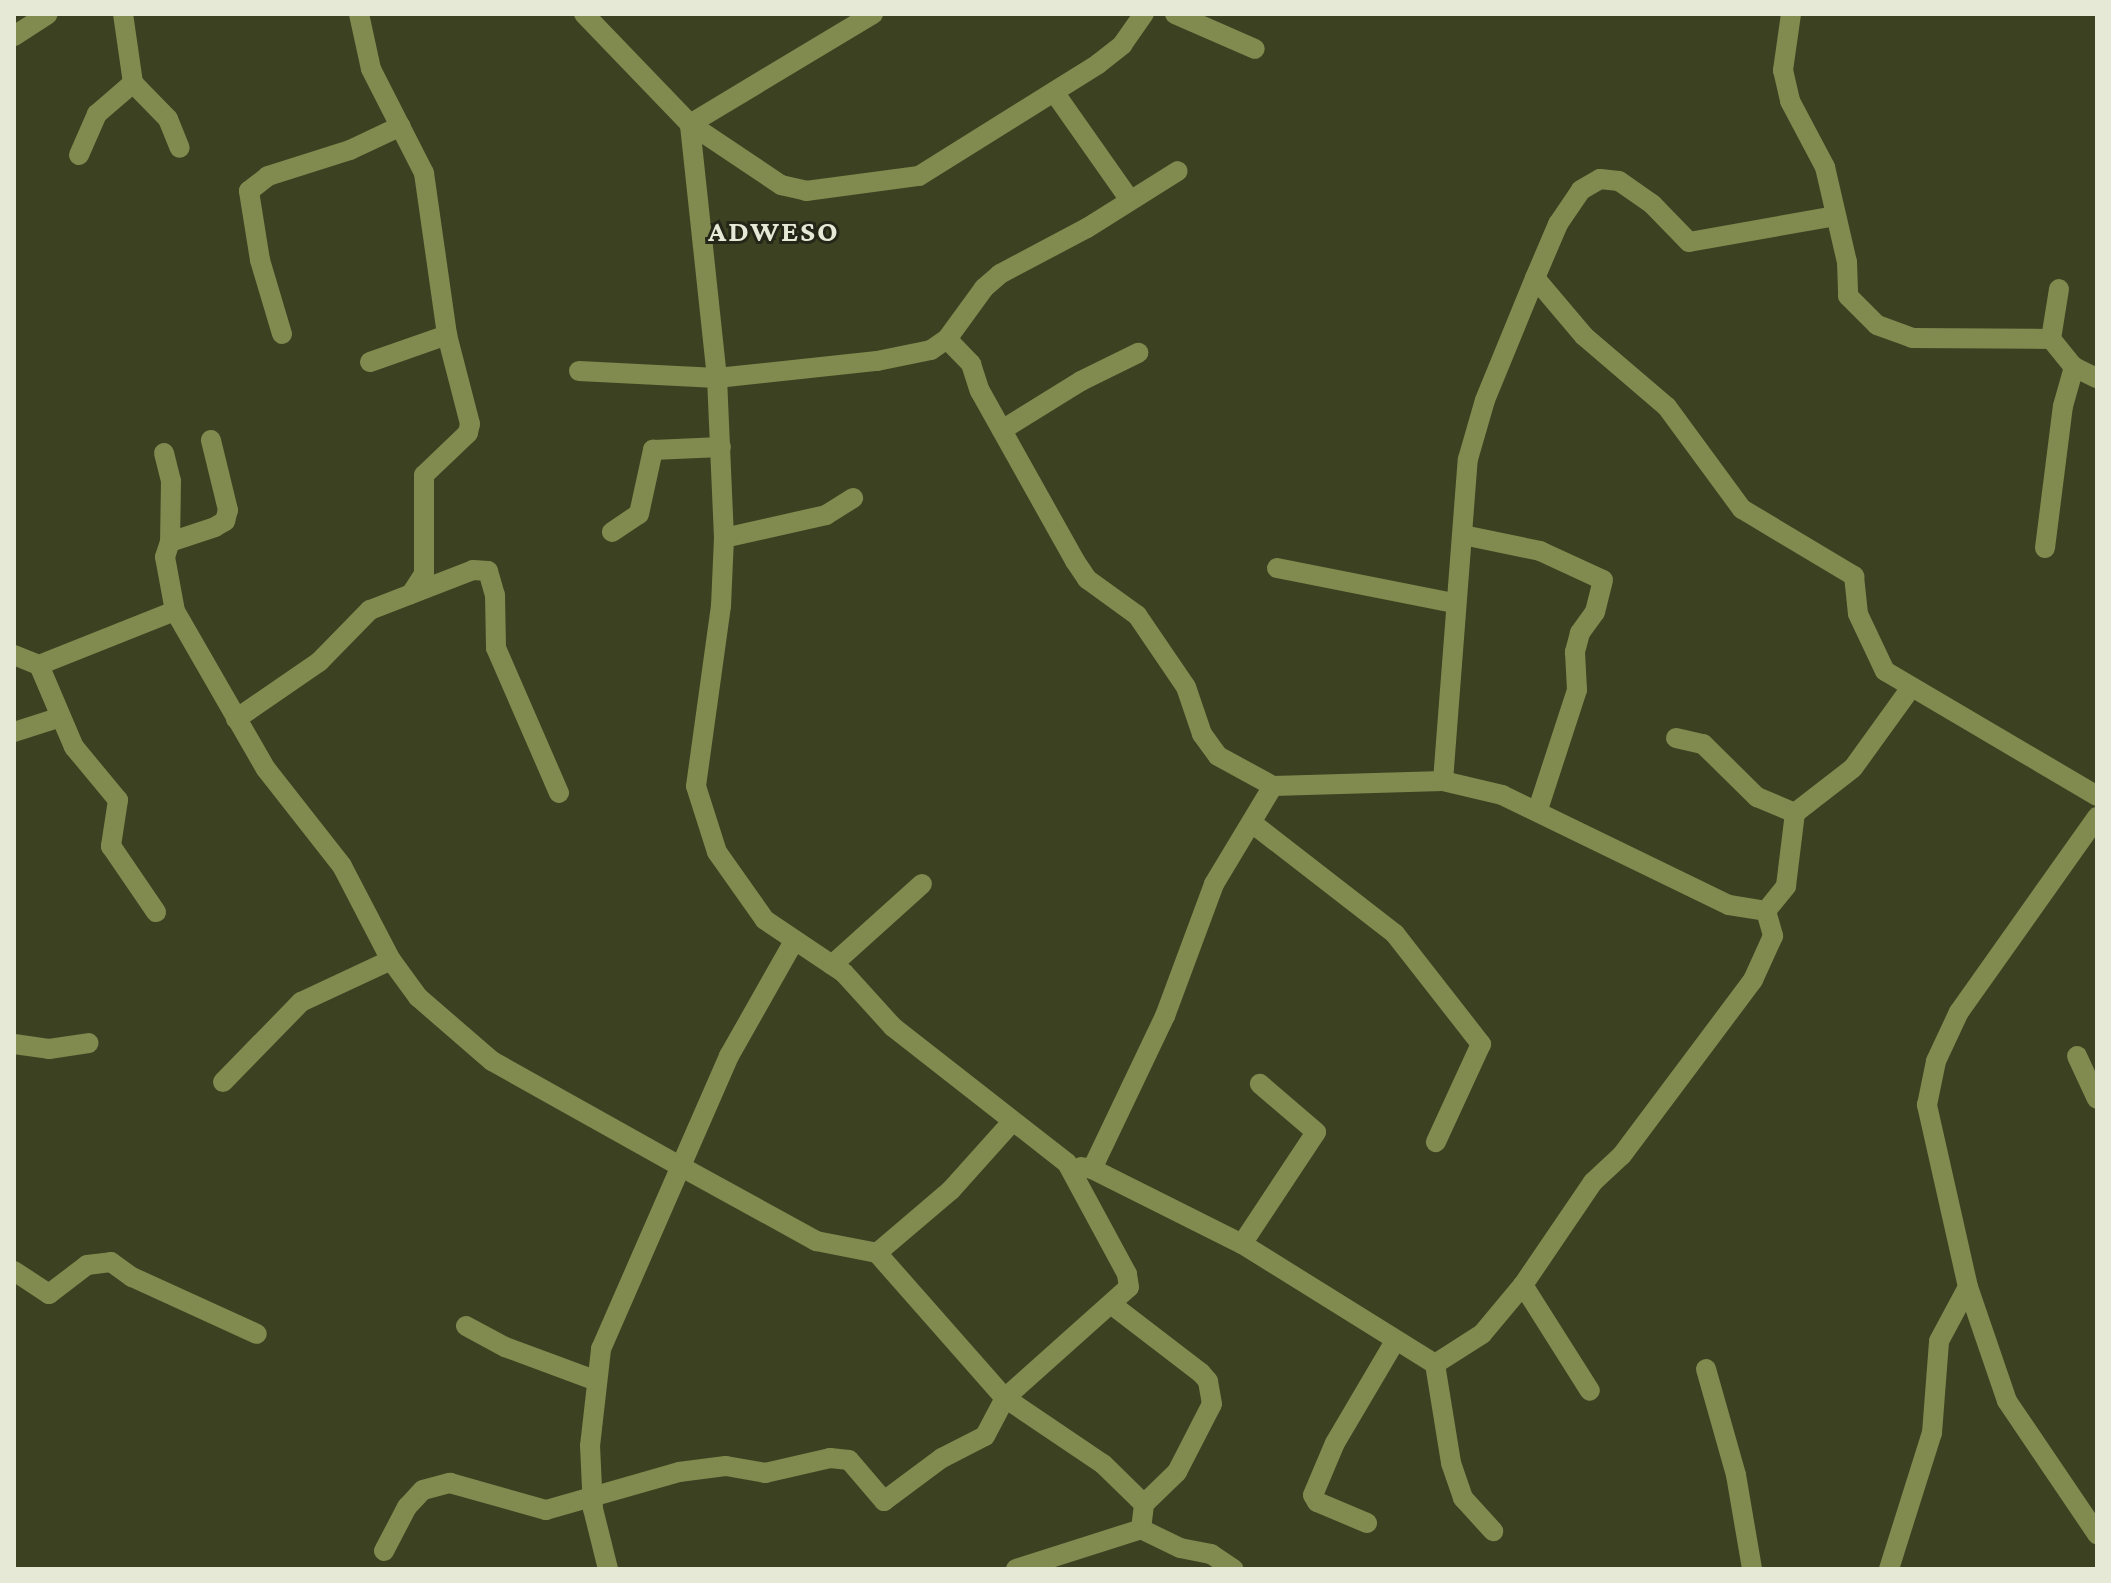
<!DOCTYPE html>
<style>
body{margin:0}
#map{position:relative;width:2111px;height:1583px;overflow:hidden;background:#3c4121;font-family:"Crimson Pro",serif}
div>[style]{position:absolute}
.minor>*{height:20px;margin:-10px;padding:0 10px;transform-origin:10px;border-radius:10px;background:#818a4f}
span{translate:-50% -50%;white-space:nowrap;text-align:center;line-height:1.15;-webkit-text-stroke:6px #242618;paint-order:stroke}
.district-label{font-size:30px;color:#e5e9d6;font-weight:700;letter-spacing:2px}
.frame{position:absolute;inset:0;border:16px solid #e5e9d6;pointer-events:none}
</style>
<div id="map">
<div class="minor">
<div style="left:359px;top:14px;width:56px;rotate:77.7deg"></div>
<div style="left:371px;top:69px;width:117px;rotate:63deg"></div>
<div style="left:424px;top:173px;width:164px;rotate:81.9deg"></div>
<div style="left:447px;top:335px;width:92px;rotate:75.5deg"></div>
<div style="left:470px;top:424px;width:9px;rotate:103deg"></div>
<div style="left:468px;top:433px;width:61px;rotate:136.3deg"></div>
<div style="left:424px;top:475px;width:99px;rotate:90deg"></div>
<div style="left:424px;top:574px;width:24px;rotate:123deg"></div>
<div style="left:873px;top:14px;width:214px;rotate:149deg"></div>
<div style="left:690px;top:124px;width:110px;rotate:33.8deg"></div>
<div style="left:781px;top:185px;width:26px;rotate:13deg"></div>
<div style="left:806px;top:191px;width:114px;rotate:-7.6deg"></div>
<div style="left:919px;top:176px;width:211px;rotate:-32deg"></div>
<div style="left:1098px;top:64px;width:31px;rotate:-38deg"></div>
<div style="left:1122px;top:45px;width:38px;rotate:-55deg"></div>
<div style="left:1175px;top:14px;width:87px;rotate:23.6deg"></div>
<div style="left:1791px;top:14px;width:57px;rotate:98.1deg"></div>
<div style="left:1783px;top:70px;width:32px;rotate:77deg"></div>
<div style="left:1790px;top:101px;width:75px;rotate:62.1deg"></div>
<div style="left:1825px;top:167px;width:98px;rotate:77deg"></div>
<div style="left:1847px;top:262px;width:34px;rotate:88deg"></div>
<div style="left:1848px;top:296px;width:41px;rotate:45deg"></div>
<div style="left:1877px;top:325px;width:37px;rotate:20deg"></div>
<div style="left:1912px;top:338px;width:139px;rotate:0.4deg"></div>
<div style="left:14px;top:36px;width:40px;rotate:-32.9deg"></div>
<div style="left:133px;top:83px;width:50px;rotate:45.8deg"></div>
<div style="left:168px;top:119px;width:31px;rotate:68deg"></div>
<div style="left:1054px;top:92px;width:132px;rotate:54.9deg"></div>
<div style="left:79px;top:155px;width:45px;rotate:-66.3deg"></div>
<div style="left:97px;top:114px;width:48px;rotate:-40.7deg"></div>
<div style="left:133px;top:83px;width:70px;rotate:-98.2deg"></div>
<div style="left:1535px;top:278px;width:76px;rotate:49.8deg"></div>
<div style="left:1584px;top:336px;width:109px;rotate:40.5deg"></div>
<div style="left:1667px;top:407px;width:127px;rotate:53.7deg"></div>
<div style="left:1742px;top:509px;width:131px;rotate:30.9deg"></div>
<div style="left:1854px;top:576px;width:38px;rotate:84deg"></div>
<div style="left:1858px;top:614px;width:63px;rotate:64.7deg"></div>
<div style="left:1885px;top:671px;width:246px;rotate:30.5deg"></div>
<div style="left:2059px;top:289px;width:51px;rotate:99.1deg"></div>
<div style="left:2051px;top:339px;width:36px;rotate:51deg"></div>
<div style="left:2074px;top:367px;width:25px;rotate:26deg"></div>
<div style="left:282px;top:334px;width:77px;rotate:-106.6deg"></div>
<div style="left:260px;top:260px;width:70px;rotate:-99.1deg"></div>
<div style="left:249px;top:191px;width:24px;rotate:-38deg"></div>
<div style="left:268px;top:176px;width:86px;rotate:-17.6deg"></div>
<div style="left:350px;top:150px;width:56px;rotate:-25.2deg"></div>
<div style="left:947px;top:339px;width:63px;rotate:-54deg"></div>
<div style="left:984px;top:288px;width:21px;rotate:-41deg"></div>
<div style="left:1000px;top:274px;width:98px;rotate:-27.9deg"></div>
<div style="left:1087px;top:228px;width:107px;rotate:-32.1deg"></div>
<div style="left:370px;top:362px;width:82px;rotate:-19.3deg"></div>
<div style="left:579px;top:371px;width:138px;rotate:2.9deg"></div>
<div style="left:717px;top:378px;width:161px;rotate:-6.1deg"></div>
<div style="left:877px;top:361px;width:55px;rotate:-11.5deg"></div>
<div style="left:931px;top:350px;width:19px;rotate:-35deg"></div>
<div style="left:947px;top:339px;width:35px;rotate:46deg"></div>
<div style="left:971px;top:364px;width:28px;rotate:72deg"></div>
<div style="left:980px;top:391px;width:195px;rotate:60.8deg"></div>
<div style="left:1075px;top:561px;width:22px;rotate:56deg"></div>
<div style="left:1087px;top:579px;width:62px;rotate:35.8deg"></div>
<div style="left:1137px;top:615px;width:87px;rotate:55.8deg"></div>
<div style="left:1186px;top:687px;width:50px;rotate:71.2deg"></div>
<div style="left:1202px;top:734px;width:27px;rotate:54deg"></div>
<div style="left:1218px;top:756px;width:63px;rotate:28.6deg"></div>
<div style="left:1273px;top:786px;width:170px;rotate:-1.7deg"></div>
<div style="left:1443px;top:781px;width:61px;rotate:13.3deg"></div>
<div style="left:1502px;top:795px;width:252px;rotate:25.9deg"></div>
<div style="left:1729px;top:905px;width:37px;rotate:9deg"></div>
<div style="left:1766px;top:911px;width:26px;rotate:74deg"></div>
<div style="left:1773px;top:936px;width:48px;rotate:114.4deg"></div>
<div style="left:1753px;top:980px;width:219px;rotate:126.8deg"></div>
<div style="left:1622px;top:1155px;width:40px;rotate:137deg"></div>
<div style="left:1593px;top:1182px;width:125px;rotate:124.2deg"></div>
<div style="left:1523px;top:1285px;width:64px;rotate:129.9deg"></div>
<div style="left:1482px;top:1334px;width:56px;rotate:147.4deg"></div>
<div style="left:1435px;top:1364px;width:227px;rotate:-148.1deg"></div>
<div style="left:1242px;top:1244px;width:168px;rotate:-153.4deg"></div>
<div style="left:1002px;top:430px;width:93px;rotate:-31.8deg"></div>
<div style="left:1081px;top:381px;width:64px;rotate:-26.2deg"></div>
<div style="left:164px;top:453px;width:29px;rotate:76deg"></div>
<div style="left:171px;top:481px;width:61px;rotate:90.9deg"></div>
<div style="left:612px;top:532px;width:32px;rotate:-34deg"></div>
<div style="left:639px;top:514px;width:66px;rotate:-77.7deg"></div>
<div style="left:653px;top:450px;width:68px;rotate:-2.5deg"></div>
<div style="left:1463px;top:535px;width:79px;rotate:11.7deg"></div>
<div style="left:1540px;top:551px;width:69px;rotate:24.7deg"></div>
<div style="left:1603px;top:580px;width:33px;rotate:104deg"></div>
<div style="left:1595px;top:612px;width:26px;rotate:126deg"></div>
<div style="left:1580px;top:633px;width:20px;rotate:105deg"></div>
<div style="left:1575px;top:652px;width:38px;rotate:87deg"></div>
<div style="left:1577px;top:690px;width:125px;rotate:108.1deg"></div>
<div style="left:724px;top:538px;width:105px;rotate:-12.7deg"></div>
<div style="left:826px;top:515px;width:32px;rotate:-32deg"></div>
<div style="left:2045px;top:548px;width:143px;rotate:-82.8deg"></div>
<div style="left:2063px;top:406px;width:41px;rotate:-74.2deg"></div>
<div style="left:1277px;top:568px;width:180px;rotate:11.2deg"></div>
<div style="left:175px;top:611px;width:55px;rotate:-100.5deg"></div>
<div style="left:165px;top:557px;width:16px;rotate:-72deg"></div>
<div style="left:170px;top:542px;width:47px;rotate:-18.4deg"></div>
<div style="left:215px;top:527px;width:12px;rotate:-31deg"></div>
<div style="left:225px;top:521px;width:11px;rotate:-75deg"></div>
<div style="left:228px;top:510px;width:72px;rotate:-103.7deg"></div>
<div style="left:14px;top:655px;width:27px;rotate:22deg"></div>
<div style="left:39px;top:665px;width:146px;rotate:-21.7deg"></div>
<div style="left:175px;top:611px;width:182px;rotate:60.1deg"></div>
<div style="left:266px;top:769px;width:123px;rotate:51.9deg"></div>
<div style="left:342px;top:866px;width:106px;rotate:62.5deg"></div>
<div style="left:391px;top:960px;width:46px;rotate:53.9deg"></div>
<div style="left:418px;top:997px;width:98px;rotate:40.9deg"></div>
<div style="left:492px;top:1061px;width:213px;rotate:29.2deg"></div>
<div style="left:678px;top:1165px;width:158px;rotate:28.8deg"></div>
<div style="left:816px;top:1241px;width:62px;rotate:11.1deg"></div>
<div style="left:877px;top:1253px;width:193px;rotate:48.6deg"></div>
<div style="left:1005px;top:1398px;width:166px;rotate:-41.8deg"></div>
<div style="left:1129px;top:1287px;width:13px;rotate:-99deg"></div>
<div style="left:1127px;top:1274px;width:126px;rotate:-118.4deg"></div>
<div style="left:1067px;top:1163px;width:221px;rotate:-142deg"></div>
<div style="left:893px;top:1027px;width:73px;rotate:-132.2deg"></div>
<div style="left:844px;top:973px;width:95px;rotate:-146.1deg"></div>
<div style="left:765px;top:920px;width:83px;rotate:-125.2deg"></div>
<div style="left:717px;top:852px;width:69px;rotate:-107.7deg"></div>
<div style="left:696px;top:786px;width:182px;rotate:-82.1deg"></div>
<div style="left:721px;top:606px;width:68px;rotate:-87.5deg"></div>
<div style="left:724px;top:538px;width:160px;rotate:-92.5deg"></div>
<div style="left:717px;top:378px;width:255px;rotate:-96.1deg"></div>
<div style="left:690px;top:124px;width:153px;rotate:-133.9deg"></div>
<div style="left:39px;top:665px;width:89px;rotate:66.9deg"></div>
<div style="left:74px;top:747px;width:69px;rotate:50.3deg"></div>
<div style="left:118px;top:800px;width:47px;rotate:98.7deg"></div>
<div style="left:111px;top:846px;width:80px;rotate:55.7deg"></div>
<div style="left:236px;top:719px;width:101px;rotate:-34.5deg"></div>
<div style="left:319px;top:662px;width:73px;rotate:-45.6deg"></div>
<div style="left:370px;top:610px;width:110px;rotate:-21.2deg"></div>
<div style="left:473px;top:570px;width:15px;rotate:4deg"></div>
<div style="left:488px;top:571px;width:25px;rotate:74deg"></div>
<div style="left:495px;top:595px;width:53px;rotate:88.9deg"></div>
<div style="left:496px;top:648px;width:158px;rotate:66.5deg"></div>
<div style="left:14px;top:732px;width:46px;rotate:-17.7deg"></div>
<div style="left:1676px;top:738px;width:28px;rotate:13deg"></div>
<div style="left:1703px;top:744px;width:76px;rotate:44.5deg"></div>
<div style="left:1757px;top:797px;width:41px;rotate:22.8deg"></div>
<div style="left:1443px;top:781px;width:323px;rotate:-85.6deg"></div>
<div style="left:1468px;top:459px;width:61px;rotate:-73.9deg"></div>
<div style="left:1485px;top:400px;width:132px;rotate:-67.7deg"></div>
<div style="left:1535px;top:278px;width:59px;rotate:-66.9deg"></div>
<div style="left:1558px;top:224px;width:41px;rotate:-55.9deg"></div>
<div style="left:1581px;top:190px;width:22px;rotate:-30deg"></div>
<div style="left:1600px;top:179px;width:19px;rotate:6deg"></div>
<div style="left:1619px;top:181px;width:40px;rotate:34.9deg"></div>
<div style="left:1652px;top:204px;width:53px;rotate:45.8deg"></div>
<div style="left:1689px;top:242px;width:148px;rotate:-10.1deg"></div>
<div style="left:1252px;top:823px;width:181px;rotate:37.8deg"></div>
<div style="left:1395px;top:934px;width:140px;rotate:52deg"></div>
<div style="left:1481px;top:1044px;width:108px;rotate:114.7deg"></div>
<div style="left:1766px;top:911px;width:32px;rotate:-51deg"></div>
<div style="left:1786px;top:886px;width:74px;rotate:-83deg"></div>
<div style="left:1795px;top:813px;width:73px;rotate:-37.8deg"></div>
<div style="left:1853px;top:768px;width:97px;rotate:-54.2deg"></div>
<div style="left:832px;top:965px;width:121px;rotate:-42deg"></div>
<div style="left:14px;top:1044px;width:35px;rotate:8deg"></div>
<div style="left:49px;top:1049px;width:40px;rotate:-8.5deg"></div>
<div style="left:2077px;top:1056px;width:47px;rotate:65.1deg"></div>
<div style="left:223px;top:1082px;width:112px;rotate:-45.7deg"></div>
<div style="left:301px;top:1002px;width:99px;rotate:-25deg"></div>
<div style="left:1081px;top:1167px;width:11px;rotate:10deg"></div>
<div style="left:1092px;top:1169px;width:170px;rotate:-64.5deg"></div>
<div style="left:1165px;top:1016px;width:141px;rotate:-69.6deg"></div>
<div style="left:1214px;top:884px;width:114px;rotate:-59deg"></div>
<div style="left:1242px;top:1244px;width:134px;rotate:-56.5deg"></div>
<div style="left:1316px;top:1132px;width:74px;rotate:-139.4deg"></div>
<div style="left:877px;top:1253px;width:97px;rotate:-40.4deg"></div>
<div style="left:951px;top:1190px;width:91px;rotate:-48.1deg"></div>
<div style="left:14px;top:1271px;width:42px;rotate:33.3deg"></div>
<div style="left:49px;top:1294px;width:48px;rotate:-37.3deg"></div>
<div style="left:87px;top:1265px;width:24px;rotate:-7deg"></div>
<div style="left:111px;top:1262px;width:26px;rotate:36deg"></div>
<div style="left:132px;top:1277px;width:137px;rotate:24.5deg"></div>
<div style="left:1523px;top:1285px;width:125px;rotate:57.7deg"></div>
<div style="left:1968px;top:1287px;width:120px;rotate:71.1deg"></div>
<div style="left:2007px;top:1401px;width:161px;rotate:55.9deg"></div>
<div style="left:466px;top:1326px;width:44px;rotate:28.3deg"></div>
<div style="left:505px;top:1347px;width:98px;rotate:20.3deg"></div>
<div style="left:1435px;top:1364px;width:100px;rotate:80.8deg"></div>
<div style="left:1451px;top:1463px;width:37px;rotate:71deg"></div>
<div style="left:1463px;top:1498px;width:45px;rotate:47.7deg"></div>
<div style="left:1706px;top:1369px;width:110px;rotate:74.2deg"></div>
<div style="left:1736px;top:1475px;width:95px;rotate:80.3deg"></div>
<div style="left:1367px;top:1523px;width:54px;rotate:-157.2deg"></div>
<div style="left:1317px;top:1502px;width:8px;rotate:-120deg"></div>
<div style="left:1313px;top:1495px;width:56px;rotate:-67.1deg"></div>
<div style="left:1335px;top:1443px;width:118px;rotate:-59.5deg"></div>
<div style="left:1141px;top:1529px;width:43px;rotate:26deg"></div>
<div style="left:1180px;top:1548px;width:32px;rotate:11deg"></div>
<div style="left:1211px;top:1554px;width:27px;rotate:34deg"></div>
<div style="left:384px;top:1551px;width:50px;rotate:-62.4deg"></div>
<div style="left:407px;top:1507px;width:23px;rotate:-47deg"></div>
<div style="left:423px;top:1490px;width:28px;rotate:-15deg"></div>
<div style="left:450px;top:1483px;width:100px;rotate:15.7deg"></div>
<div style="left:546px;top:1510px;width:138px;rotate:-15.9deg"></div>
<div style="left:679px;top:1472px;width:47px;rotate:-7.3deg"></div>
<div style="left:726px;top:1466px;width:40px;rotate:10deg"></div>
<div style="left:765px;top:1473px;width:67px;rotate:-13deg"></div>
<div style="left:830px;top:1458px;width:19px;rotate:6deg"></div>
<div style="left:849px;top:1460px;width:54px;rotate:49.5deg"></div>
<div style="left:884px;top:1501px;width:72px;rotate:-36.6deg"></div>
<div style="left:942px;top:1458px;width:48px;rotate:-27.1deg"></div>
<div style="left:985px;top:1436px;width:43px;rotate:-62.2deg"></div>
<div style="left:1005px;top:1398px;width:118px;rotate:34deg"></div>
<div style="left:1103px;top:1464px;width:57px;rotate:44.3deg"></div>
<div style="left:608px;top:1569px;width:62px;rotate:-104deg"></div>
<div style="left:593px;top:1509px;width:63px;rotate:-92.7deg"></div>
<div style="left:590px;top:1446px;width:98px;rotate:-83.5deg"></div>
<div style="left:601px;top:1349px;width:320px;rotate:-66.4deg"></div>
<div style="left:729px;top:1056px;width:130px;rotate:-60.5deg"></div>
<div style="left:1016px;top:1569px;width:131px;rotate:-17.7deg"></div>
<div style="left:1141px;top:1529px;width:25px;rotate:-83deg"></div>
<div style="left:1144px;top:1504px;width:46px;rotate:-44.1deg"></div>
<div style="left:1177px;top:1472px;width:76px;rotate:-62.8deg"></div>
<div style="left:1212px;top:1404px;width:23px;rotate:-100deg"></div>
<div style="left:1208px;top:1381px;width:11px;rotate:-131deg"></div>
<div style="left:1201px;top:1373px;width:113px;rotate:-142.5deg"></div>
<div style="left:1889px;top:1569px;width:143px;rotate:-72.5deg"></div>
<div style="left:1932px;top:1433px;width:92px;rotate:-85.6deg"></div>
<div style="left:1939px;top:1341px;width:61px;rotate:-61.8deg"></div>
<div style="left:1968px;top:1287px;width:187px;rotate:-102.7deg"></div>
<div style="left:1927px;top:1105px;width:45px;rotate:-78.4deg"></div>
<div style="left:1936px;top:1061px;width:54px;rotate:-64.9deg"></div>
<div style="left:1959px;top:1012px;width:239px;rotate:-54.7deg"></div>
</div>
<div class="district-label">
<span style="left:774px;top:231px">ADWESO</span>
</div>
<div class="frame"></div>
</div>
